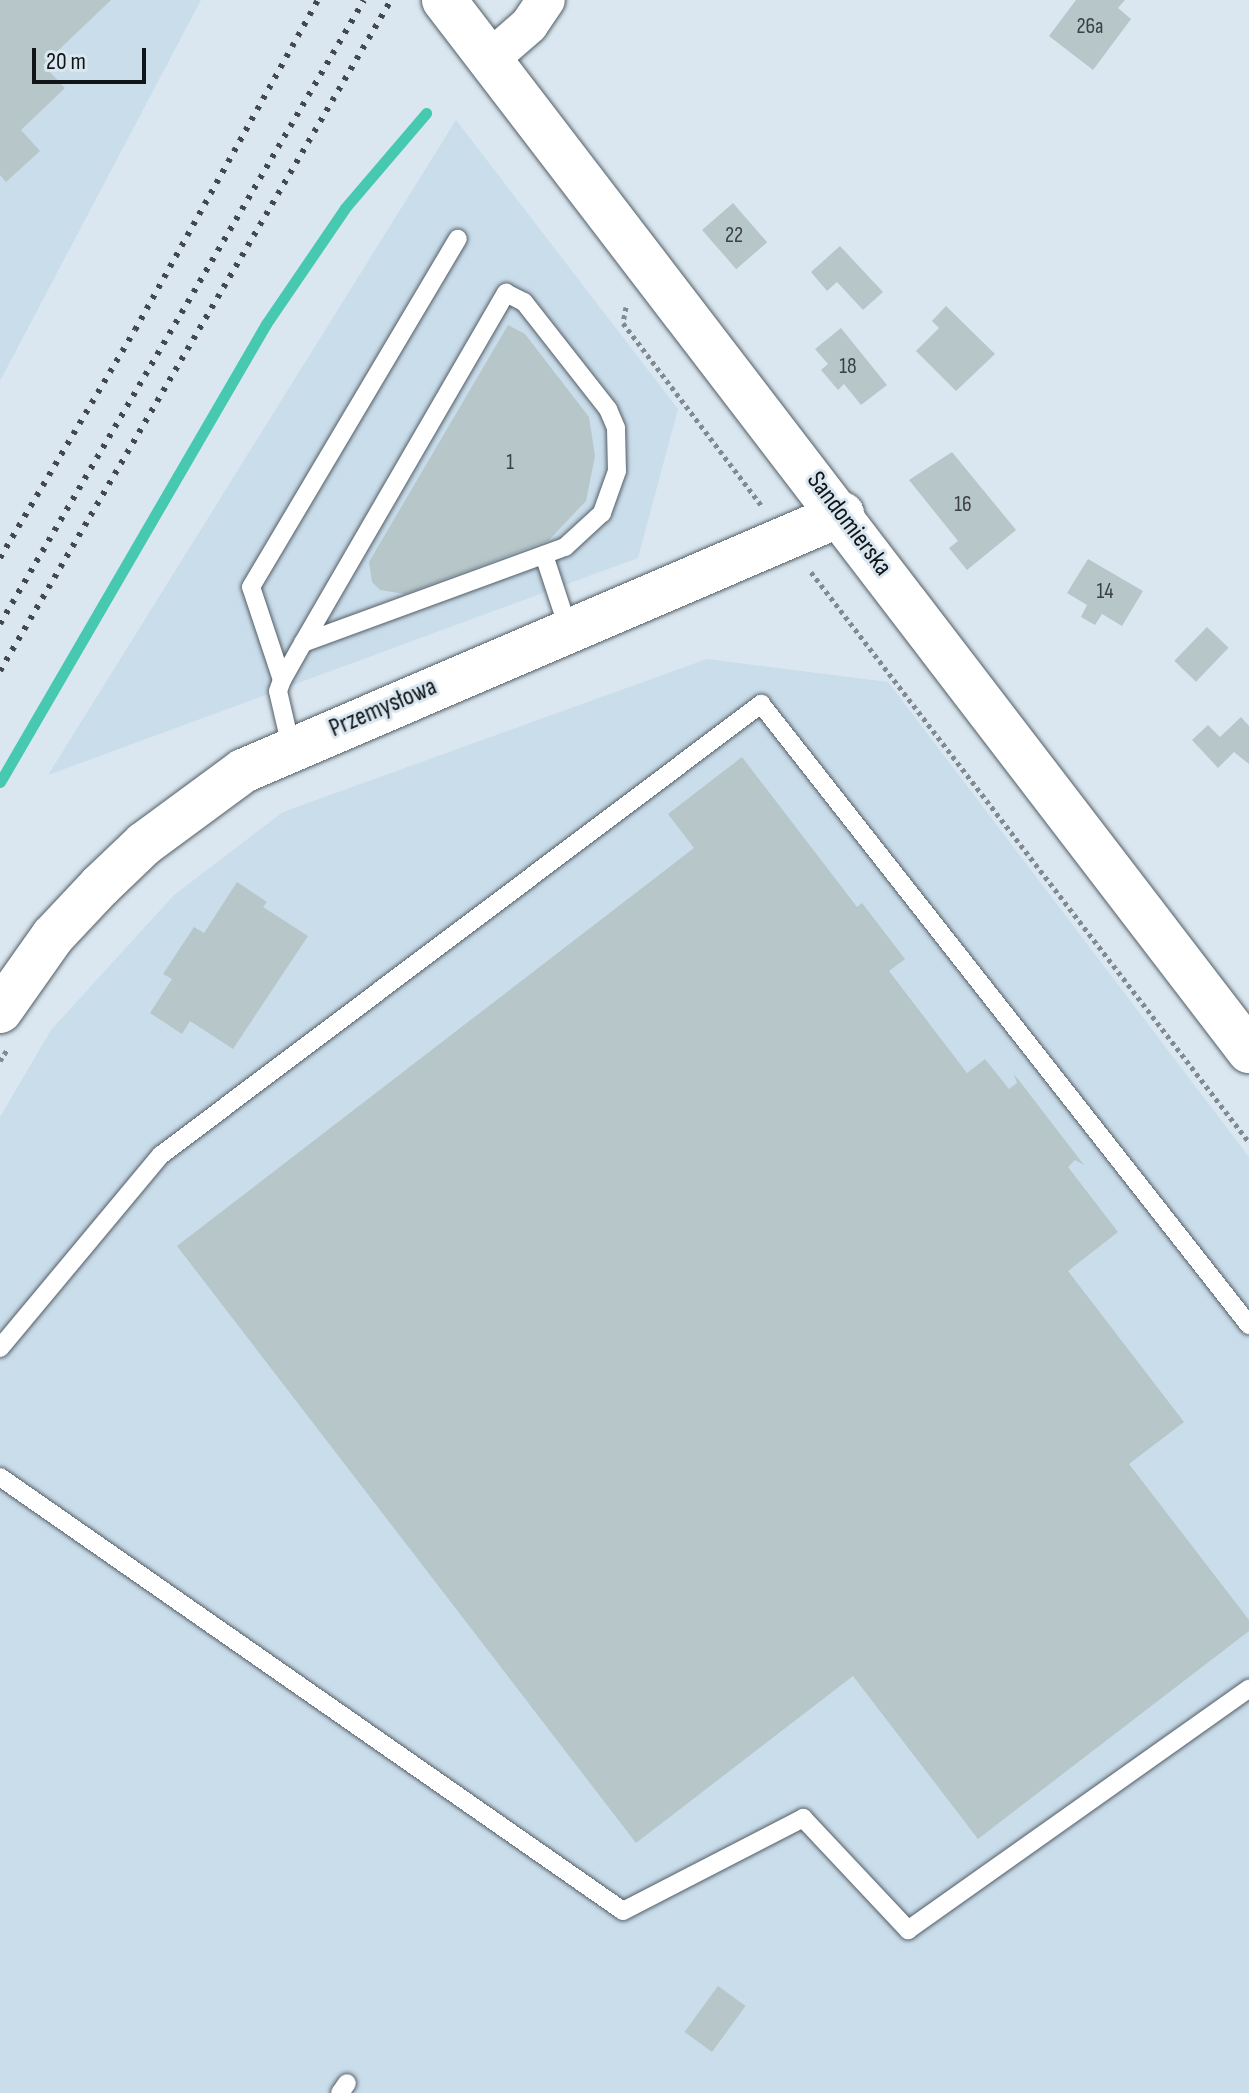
<!DOCTYPE html>
<meta charset="utf-8">
<style>
body{margin:0}
#map{position:relative;width:1249px;height:2093px;overflow:hidden;background:#dae7f0;font-family:"Sofia Sans Condensed",sans-serif}
div>[style]{position:absolute}
.built>*{inset:0;background:#caddeb}
.stream>*{height:11px;margin:-5.5px;padding:0 5.5px;transform-origin:5.5px;border-radius:5.5px;background:#47c8b1}
.building>*{inset:0;background:#b6c6c9;transform-origin:0 0}
.path>*{height:5px;margin-top:-2.5px;transform-origin:0;background:repeating-linear-gradient(90deg,#818a91 0 4px,transparent 0 8px)}
.roads{filter:drop-shadow(0 0 2px #535e66) drop-shadow(0 0 2px #535e66)}
.service>*{height:18px;margin:-9px;padding:0 9px;transform-origin:9px;border-radius:9px;background:#fff}
.minor>*{height:38px;margin:-19px;padding:0 19px;transform-origin:19px;border-radius:19px;background:#fff}
.tertiary>*{height:44px;margin:-22px;padding:0 22px;transform-origin:22px;border-radius:22px;background:#fff}
.rail>*{height:6px;margin-top:-3px;transform-origin:0;background:repeating-linear-gradient(90deg,#42484d 0 4px,transparent 0 12px)}
span{translate:-50% -50%;white-space:nowrap;text-align:center;line-height:1.15;-webkit-text-stroke:6px #dae7f0;paint-order:stroke}
.number-label{font-size:22px;color:#3a4144}
.number-label span{-webkit-text-stroke-width:0}
.street-label{font-size:26px;color:#101518}
.scale{position:absolute;left:32px;top:48px;width:114px;height:36px;box-sizing:border-box;border:4px solid #101518;border-top:0;padding-left:10px;font-size:24px;line-height:28px;white-space:nowrap;color:#101518;-webkit-text-stroke:6px #dae7f0;paint-order:stroke}
</style>
<div id="map">
<div class="built">
<div style="clip-path:polygon(0 0,201px 0,0 381px)"></div>
<div style="clip-path:polygon(456px 120px,678px 409px,638px 558px,48px 775px)"></div>
<div style="clip-path:polygon(707px 659px,888px 682px,1249px 1157px,1249px 2093px,0 2093px,0 1117px,51px 1030px,174px 895px,283px 812px)"></div>
</div>
<div class="stream">
<div style="left:0;top:782px;width:530px;rotate:-59.85deg"></div>
<div style="left:266px;top:324px;width:140px;rotate:-55.7deg"></div>
<div style="left:345px;top:208px;width:125px;rotate:-49.5deg"></div>
</div>
<div class="building">
<div style="clip-path:polygon(0 0,111px 0,43px 65px,65px 88px,21px 130px,40px 151px,6px 182px,0 175px)"></div>
<div style="clip-path:polygon(1076px 0,1125px 0,1118px 8px,1131px 19px,1093px 70px,1049px 36px)"></div>
<div style="left:733px;top:203px;width:52px;height:41px;rotate:49deg"></div>
<div style="clip-path:polygon(840px 246px,883px 292px,863px 310px,837px 282px,827px 291px,811px 272px)"></div>
<div style="clip-path:polygon(946px 306px,995px 354px,956px 391px,916px 351px,939px 328px,932px 321px)"></div>
<div style="clip-path:polygon(508px 325px,525px 334px,589px 417px,595px 456px,586px 501px,549px 540px,405px 594px,380px 590px,372px 582px,369px 562px)"></div>
<div style="clip-path:polygon(841px 328px,887px 385px,861px 405px,844px 384px,838px 390px,821px 370px,828px 364px,815px 349px)"></div>
<div style="clip-path:polygon(952px 452px,1016px 530px,967px 570px,949px 548px,958px 541px,909px 480px)"></div>
<div style="clip-path:polygon(1088px 559px,1143px 591px,1122px 626px,1102px 614px,1095px 625px,1081px 617px,1087px 605px,1067px 593px)"></div>
<div style="left:1207px;top:627px;width:30px;height:47px;rotate:44deg"></div>
<div style="clip-path:polygon(1241px 717px,1249px 726px,1249px 764px,1234px 752px,1218px 768px,1192px 740px,1208px 725px,1220px 737px)"></div>
<div style="clip-path:polygon(742px 757px,857px 907px,862px 903px,905px 959px,889px 971px,967px 1073px,985px 1059px,1009px 1089px,1017px 1083px,1014px 1074px,1084px 1165px,1075px 1160px,1068px 1167px,1118px 1232px,1068px 1271px,1184px 1422px,1129px 1464px,1249px 1620px,1249px 1631px,978px 1839px,853px 1676px,636px 1843px,177px 1246px,694px 848px,668px 814px)"></div>
<div style="clip-path:polygon(237px 882px,267px 902px,263px 907px,308px 936px,233px 1049px,190px 1021px,182px 1034px,150px 1013px,172px 979px,163px 974px,194px 927px,204px 933px)"></div>
<div style="left:718px;top:1986px;width:34px;height:57px;rotate:36deg"></div>
</div>
<div class="path">
<div style="left:626px;top:307px;width:16px;rotate:101deg"></div>
<div style="left:623px;top:323px;width:230px;rotate:52.8deg"></div>
<div style="left:811px;top:572px;width:719px;rotate:52.46deg"></div>
<div style="left:0;top:1061px;width:13px;rotate:-58deg"></div>
</div>
<div class="roads">
<div class="service">
<div style="left:544px;top:555px;width:80px;rotate:71.8deg"></div>
<div style="left:282px;top:680px;width:98px;rotate:-108.4deg"></div>
<div style="left:251px;top:587px;width:405px;rotate:-59.3deg"></div>
<div style="left:291px;top:747px;width:57px;rotate:-103.1deg"></div>
<div style="left:278px;top:691px;width:12px;rotate:-70deg"></div>
<div style="left:282px;top:680px;width:43px;rotate:-60.4deg"></div>
<div style="left:303px;top:643px;width:405px;rotate:-59.9deg"></div>
<div style="left:506px;top:293px;width:20px;rotate:27deg"></div>
<div style="left:524px;top:302px;width:136px;rotate:51.9deg"></div>
<div style="left:608px;top:409px;width:21px;rotate:67deg"></div>
<div style="left:616px;top:428px;width:43px;rotate:88.7deg"></div>
<div style="left:617px;top:471px;width:45px;rotate:109.7deg"></div>
<div style="left:602px;top:513px;width:50px;rotate:137.4deg"></div>
<div style="left:565px;top:547px;width:279px;rotate:159.9deg"></div>
<div style="left:0;top:1348px;width:251px;rotate:-50.2deg"></div>
<div style="left:161px;top:1155px;width:751px;rotate:-36.93deg"></div>
<div style="left:761px;top:704px;width:790px;rotate:51.84deg"></div>
<div style="left:0;top:1477px;width:759px;rotate:34.86deg"></div>
<div style="left:623px;top:1911px;width:203px;rotate:-27.3deg"></div>
<div style="left:803px;top:1818px;width:154px;rotate:46.8deg"></div>
<div style="left:908px;top:1930px;width:418px;rotate:-35.3deg"></div>
<div style="left:340px;top:2093px;width:12px;rotate:-55deg"></div>
</div>
<div class="minor">
<div style="left:490px;top:59px;width:52px;rotate:-41.1deg"></div>
<div style="left:529px;top:25px;width:30px;rotate:-56deg"></div>
</div>
<div class="tertiary">
<div style="left:444px;top:0;width:1324px;rotate:52.55deg"></div>
<div style="left:0;top:1011px;width:92px;rotate:-54.8deg"></div>
<div style="left:53px;top:936px;width:69px;rotate:-46.8deg"></div>
<div style="left:100px;top:886px;width:61px;rotate:-43.7deg"></div>
<div style="left:144px;top:844px;width:123px;rotate:-36.4deg"></div>
<div style="left:243px;top:771px;width:652px;rotate:-23.22deg"></div>
</div>
</div>
<div class="rail">
<div style="left:0;top:558px;width:265px;rotate:-59.4deg"></div>
<div style="left:135px;top:330px;width:377px;rotate:-61deg"></div>
<div style="left:0;top:624px;width:722px;rotate:-59.74deg"></div>
<div style="left:0;top:671px;width:777px;rotate:-59.77deg"></div>
</div>
<div class="number-label">
<span style="left:1090px;top:27px">26a</span>
<span style="left:734px;top:236px">22</span>
<span style="left:848px;top:367px">18</span>
<span style="left:510px;top:463px">1</span>
<span style="left:963px;top:505px">16</span>
<span style="left:1105px;top:592px">14</span>
</div>
<div class="street-label">
<span style="left:849px;top:524px;rotate:53deg">Sandomierska</span>
<span style="left:383px;top:708px;rotate:-23deg">Przemysłowa</span>
</div>
<div class="scale">20 m</div>
</div>
